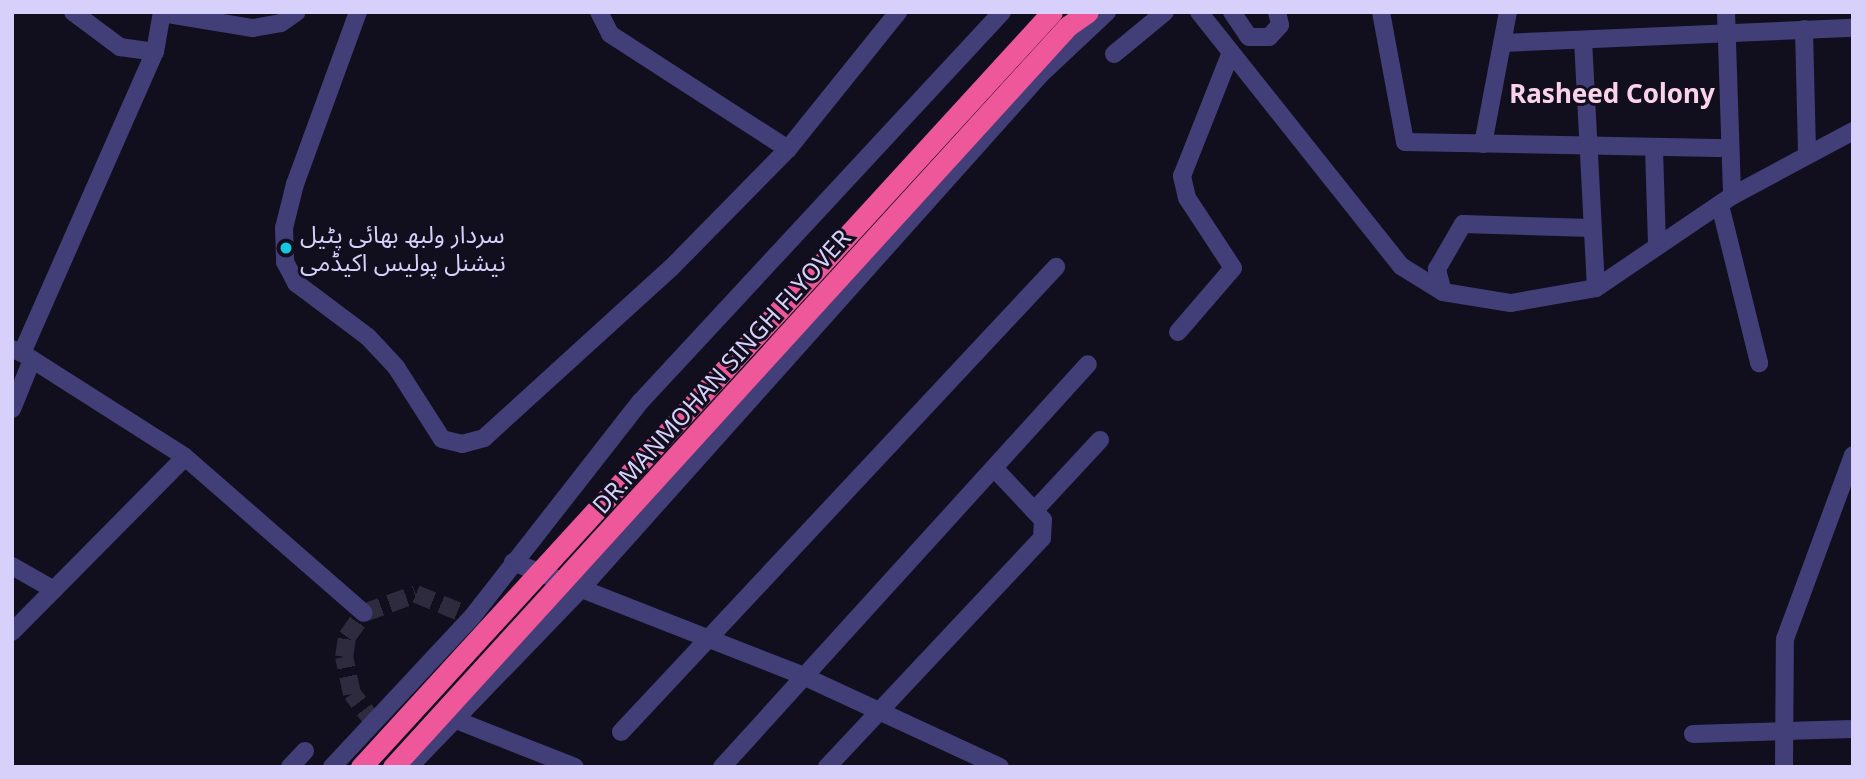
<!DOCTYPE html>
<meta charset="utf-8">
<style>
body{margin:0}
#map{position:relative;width:1865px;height:779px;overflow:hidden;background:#110e1e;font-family:"Noto Sans","Noto Sans Arabic",sans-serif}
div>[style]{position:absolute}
.minor-tunnel>*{height:18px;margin-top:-9px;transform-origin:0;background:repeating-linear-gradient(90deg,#2f2b3f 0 18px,transparent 0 27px)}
.minor>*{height:18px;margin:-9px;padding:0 9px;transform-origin:9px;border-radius:9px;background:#423e78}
.highway-bridge>*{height:21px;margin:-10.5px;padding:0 10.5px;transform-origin:10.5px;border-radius:10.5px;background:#ee579a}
.dots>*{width:19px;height:19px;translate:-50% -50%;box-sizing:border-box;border:4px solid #110e1e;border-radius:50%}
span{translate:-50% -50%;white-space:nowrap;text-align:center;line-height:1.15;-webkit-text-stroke:6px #110e1e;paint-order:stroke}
.poi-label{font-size:24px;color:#d6d0fa}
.left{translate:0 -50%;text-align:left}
.street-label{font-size:24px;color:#d6d0fa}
.neighbourhood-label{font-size:26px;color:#fad2ea;font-weight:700}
.frame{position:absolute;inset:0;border:14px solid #d6d0fa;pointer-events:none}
</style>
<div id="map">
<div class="minor-tunnel">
<div style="left:375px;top:724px;width:38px;rotate:-127deg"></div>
<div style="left:352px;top:694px;width:38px;rotate:-102deg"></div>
<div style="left:344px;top:657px;width:20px;rotate:-81deg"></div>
<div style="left:347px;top:637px;width:29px;rotate:-55deg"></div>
<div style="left:364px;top:613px;width:55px;rotate:-20.1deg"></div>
<div style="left:416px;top:594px;width:61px;rotate:22.3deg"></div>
</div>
<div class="minor">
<div style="left:73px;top:12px;width:59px;rotate:36.7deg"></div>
<div style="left:120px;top:47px;width:35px;rotate:8deg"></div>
<div style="left:358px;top:12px;width:183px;rotate:110.1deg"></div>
<div style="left:295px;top:184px;width:45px;rotate:104deg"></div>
<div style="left:284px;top:228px;width:34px;rotate:88deg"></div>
<div style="left:285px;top:262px;width:24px;rotate:62deg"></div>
<div style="left:296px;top:283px;width:90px;rotate:36.9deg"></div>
<div style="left:368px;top:337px;width:41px;rotate:47deg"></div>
<div style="left:396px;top:367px;width:85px;rotate:57.4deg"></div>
<div style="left:442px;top:439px;width:21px;rotate:14deg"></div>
<div style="left:462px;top:444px;width:23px;rotate:-15deg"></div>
<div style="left:484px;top:438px;width:253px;rotate:-42.3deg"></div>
<div style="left:671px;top:268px;width:167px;rotate:-45.5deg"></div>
<div style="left:788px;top:149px;width:176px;rotate:-51.2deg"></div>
<div style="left:599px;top:12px;width:25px;rotate:63deg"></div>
<div style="left:610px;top:34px;width:212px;rotate:32.9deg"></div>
<div style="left:1199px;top:12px;width:325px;rotate:51.5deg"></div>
<div style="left:1401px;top:266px;width:49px;rotate:31.8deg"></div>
<div style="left:1443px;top:292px;width:69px;rotate:9.2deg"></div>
<div style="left:1511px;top:303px;width:86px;rotate:-10deg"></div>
<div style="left:1596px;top:288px;width:164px;rotate:-34.1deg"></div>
<div style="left:1732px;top:196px;width:137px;rotate:-28.2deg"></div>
<div style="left:1232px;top:12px;width:30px;rotate:56deg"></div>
<div style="left:1249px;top:37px;width:20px"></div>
<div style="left:1269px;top:37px;width:16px;rotate:-47deg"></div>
<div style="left:1280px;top:25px;width:13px;rotate:-103deg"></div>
<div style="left:1381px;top:12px;width:132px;rotate:79.5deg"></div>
<div style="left:1405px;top:142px;width:325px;rotate:1.1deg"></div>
<div style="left:1726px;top:12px;width:184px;rotate:88.1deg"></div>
<div style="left:162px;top:13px;width:92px;rotate:9.4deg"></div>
<div style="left:253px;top:28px;width:28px;rotate:-10deg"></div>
<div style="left:281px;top:23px;width:19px;rotate:-35deg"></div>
<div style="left:1804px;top:29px;width:126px;rotate:88.6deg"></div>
<div style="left:1583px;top:40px;width:248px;rotate:87deg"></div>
<div style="left:1503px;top:43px;width:350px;rotate:-2.5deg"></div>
<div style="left:1114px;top:54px;width:66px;rotate:-39.5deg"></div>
<div style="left:1483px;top:144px;width:134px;rotate:-79.3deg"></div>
<div style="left:1654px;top:149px;width:96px;rotate:88.2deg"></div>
<div style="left:1720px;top:205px;width:163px;rotate:76.1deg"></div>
<div style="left:1443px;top:292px;width:24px;rotate:-105deg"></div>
<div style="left:1437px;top:269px;width:52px;rotate:-60deg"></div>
<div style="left:1463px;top:224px;width:128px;rotate:1.8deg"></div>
<div style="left:1178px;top:332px;width:84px;rotate:-49.3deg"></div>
<div style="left:1233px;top:268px;width:84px;rotate:-123.3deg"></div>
<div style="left:1187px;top:198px;width:23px;rotate:-103deg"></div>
<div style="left:1182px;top:176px;width:133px;rotate:-68.4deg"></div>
<div style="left:12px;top:349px;width:11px;rotate:22deg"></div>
<div style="left:22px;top:353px;width:329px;rotate:-66.2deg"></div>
<div style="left:155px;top:52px;width:41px;rotate:-80.1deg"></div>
<div style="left:22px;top:353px;width:193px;rotate:32.5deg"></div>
<div style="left:12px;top:409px;width:53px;rotate:-67.8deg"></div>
<div style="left:1034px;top:511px;width:97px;rotate:-47.1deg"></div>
<div style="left:513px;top:562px;width:309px;rotate:21.4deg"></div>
<div style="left:801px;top:675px;width:219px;rotate:24.8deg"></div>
<div style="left:12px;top:566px;width:48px;rotate:29.7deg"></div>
<div style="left:12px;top:632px;width:246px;rotate:-45.3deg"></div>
<div style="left:185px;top:457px;width:237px;rotate:41.1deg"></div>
<div style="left:451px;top:718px;width:133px;rotate:21.6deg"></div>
<div style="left:621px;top:732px;width:637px;rotate:-46.91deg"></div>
<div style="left:1693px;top:734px;width:160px;rotate:-1.8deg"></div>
<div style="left:290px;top:767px;width:22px;rotate:-47deg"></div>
<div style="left:332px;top:767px;width:205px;rotate:-47deg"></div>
<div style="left:472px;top:617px;width:274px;rotate:-52deg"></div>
<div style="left:641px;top:401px;width:531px;rotate:-47.14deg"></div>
<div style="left:409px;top:767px;width:245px;rotate:-46deg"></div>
<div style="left:579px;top:591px;width:692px;rotate:-48.22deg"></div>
<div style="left:1040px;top:75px;width:92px;rotate:-43.2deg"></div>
<div style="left:722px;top:767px;width:544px;rotate:-47.75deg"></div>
<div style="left:827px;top:767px;width:314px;rotate:-46.8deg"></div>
<div style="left:1042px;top:538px;width:18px;rotate:-87deg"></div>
<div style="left:1043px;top:520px;width:70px;rotate:-133.3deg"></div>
<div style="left:1784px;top:767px;width:128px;rotate:-89.6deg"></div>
<div style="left:1785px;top:639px;width:196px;rotate:-69.7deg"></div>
</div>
<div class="highway-bridge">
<div style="left:361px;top:767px;width:1023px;rotate:-47.53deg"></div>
<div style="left:393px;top:767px;width:1002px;rotate:-47.67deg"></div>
<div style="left:1068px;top:26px;width:24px;rotate:-35deg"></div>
</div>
<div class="dots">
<div style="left:286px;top:248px;background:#17c5df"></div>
</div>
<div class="poi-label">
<span class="left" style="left:300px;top:248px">سردار ولبھ بھائی پٹیل<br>نیشنل پولیس اکیڈمی</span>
</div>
<div class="street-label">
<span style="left:721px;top:371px;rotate:-48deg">DR.MANMOHAN SINGH FLYOVER</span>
</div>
<div class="neighbourhood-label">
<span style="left:1612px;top:94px">Rasheed Colony</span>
</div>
<div class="frame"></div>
</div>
